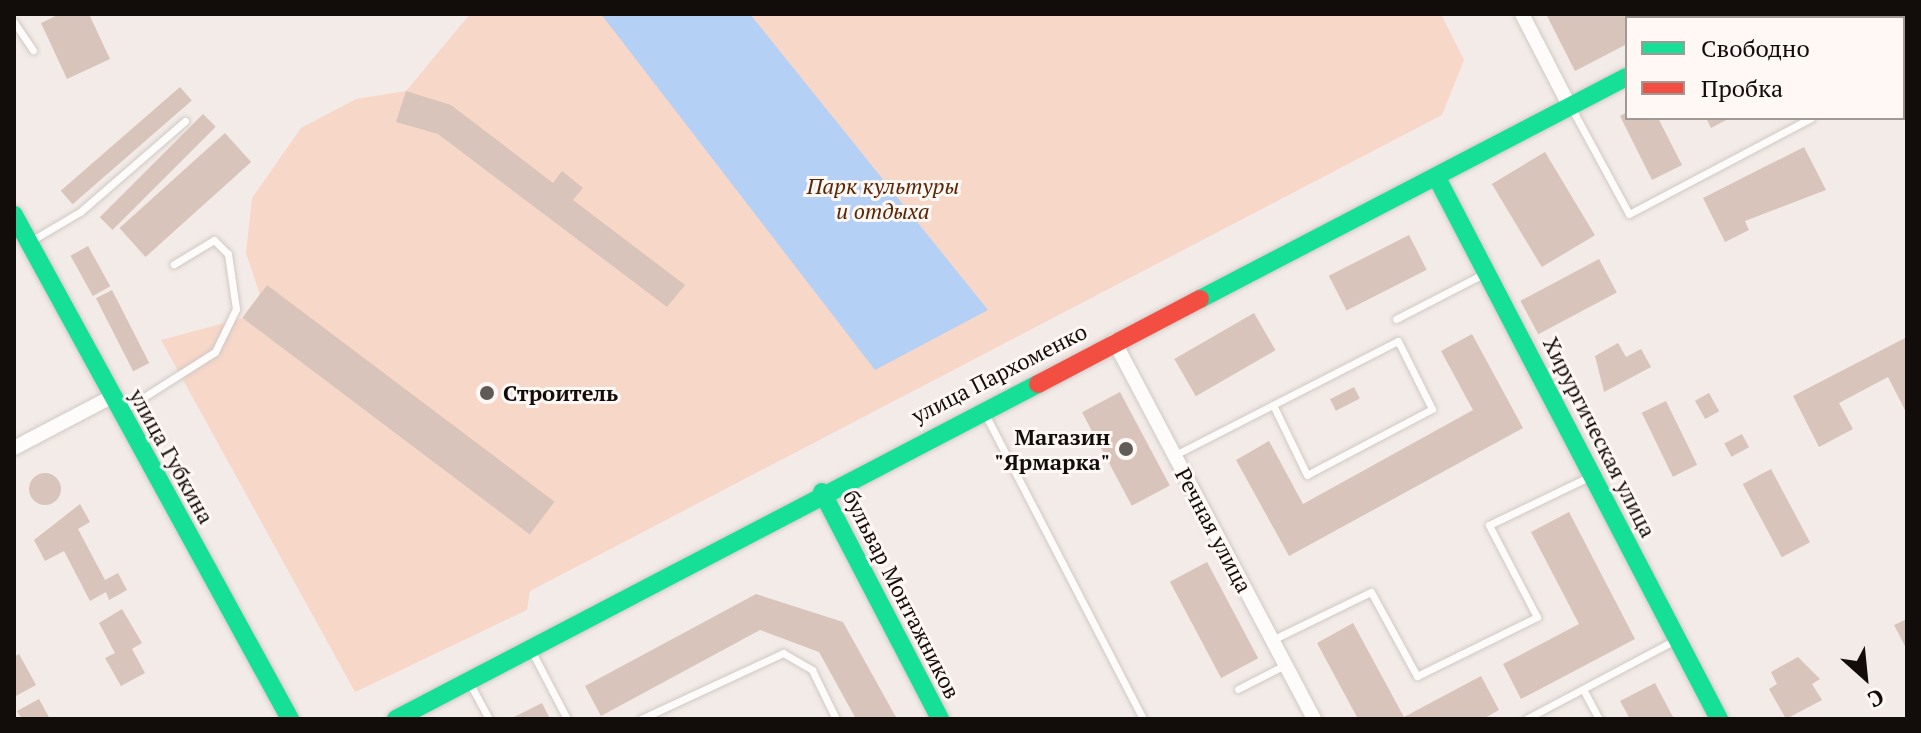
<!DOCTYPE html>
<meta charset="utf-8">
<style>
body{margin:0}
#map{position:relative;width:1921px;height:733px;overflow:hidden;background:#f3ebe7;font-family:"PT Serif",serif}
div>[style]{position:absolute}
.green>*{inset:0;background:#f7d7c8}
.water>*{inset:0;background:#b4d0f5}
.building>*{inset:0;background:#d8c4ba;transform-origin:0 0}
.round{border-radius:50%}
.roads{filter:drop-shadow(0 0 2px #d0c9c5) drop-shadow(0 0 2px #d0c9c5)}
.lane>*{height:7px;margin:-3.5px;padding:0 3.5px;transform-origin:3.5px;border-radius:3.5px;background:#fdfcfb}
.street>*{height:14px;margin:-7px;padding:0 7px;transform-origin:7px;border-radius:7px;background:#fdfcfb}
.fast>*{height:18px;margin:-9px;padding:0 9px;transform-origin:9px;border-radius:9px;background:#16e098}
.jam>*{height:18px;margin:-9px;padding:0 9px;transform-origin:9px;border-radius:9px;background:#f24e42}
.dots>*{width:22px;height:22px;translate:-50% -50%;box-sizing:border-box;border:4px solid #fff8f5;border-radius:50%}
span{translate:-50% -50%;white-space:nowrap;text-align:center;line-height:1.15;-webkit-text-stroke:6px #fff8f5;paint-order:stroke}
.park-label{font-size:22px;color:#5a2706;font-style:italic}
.street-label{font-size:22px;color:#120d0b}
.poi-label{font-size:22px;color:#120d0b;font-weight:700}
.left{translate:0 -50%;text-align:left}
.right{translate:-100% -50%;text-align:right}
.frame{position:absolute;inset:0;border:16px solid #120d0b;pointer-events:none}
.legend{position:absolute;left:1625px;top:16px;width:280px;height:104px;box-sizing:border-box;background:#fff8f5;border:2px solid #a09a97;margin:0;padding:10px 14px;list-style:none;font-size:24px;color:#120d0b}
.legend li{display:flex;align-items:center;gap:16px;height:40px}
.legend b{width:40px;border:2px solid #a09a97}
.north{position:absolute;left:1825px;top:637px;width:80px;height:80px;-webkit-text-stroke:6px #fff8f5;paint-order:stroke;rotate:153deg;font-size:22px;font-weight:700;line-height:32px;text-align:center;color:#120d0b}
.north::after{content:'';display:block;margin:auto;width:28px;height:36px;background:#120d0b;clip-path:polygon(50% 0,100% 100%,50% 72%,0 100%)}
</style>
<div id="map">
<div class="green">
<div style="clip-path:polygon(470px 14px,1441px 14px,1464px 60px,1442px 115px,530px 591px,527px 610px,355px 692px,161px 340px,243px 318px,260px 295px,246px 253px,252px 198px,301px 128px,356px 99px,406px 91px)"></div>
</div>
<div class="water">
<div style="clip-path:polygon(601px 14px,750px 14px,988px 310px,875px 370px)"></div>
</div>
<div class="building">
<div style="clip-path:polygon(60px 14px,89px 14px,110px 59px,67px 79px,41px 23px)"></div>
<div style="clip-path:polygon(1546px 14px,1668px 14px,1670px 18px,1627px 18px,1627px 44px,1575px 71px)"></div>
<div style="left:1787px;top:14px;width:73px;height:8px"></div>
<div style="left:180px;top:87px;width:18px;height:158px;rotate:49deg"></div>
<div style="clip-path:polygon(406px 91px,451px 105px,553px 183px,562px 171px,583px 188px,573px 200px,685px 285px,667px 307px,438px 134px,396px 122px)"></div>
<div style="clip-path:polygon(1627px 112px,1627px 118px,1658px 118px,1682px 165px,1652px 180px,1620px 116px)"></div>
<div style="left:203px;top:114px;width:18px;height:146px;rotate:45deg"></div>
<div style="clip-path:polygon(1706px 118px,1730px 118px,1711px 128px)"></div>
<div style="left:225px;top:133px;width:39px;height:142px;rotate:48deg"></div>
<div style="clip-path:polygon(1804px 147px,1826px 190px,1745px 221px,1749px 230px,1725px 242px,1703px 198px)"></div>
<div style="left:1545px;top:152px;width:97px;height:62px;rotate:59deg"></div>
<div style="left:1409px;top:235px;width:39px;height:90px;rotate:63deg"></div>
<div style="left:88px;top:246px;width:46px;height:20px;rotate:61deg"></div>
<div style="left:1599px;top:259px;width:38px;height:89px;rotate:62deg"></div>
<div style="left:267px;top:285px;width:360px;height:41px;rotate:37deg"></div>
<div style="left:112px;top:290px;width:82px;height:18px;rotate:63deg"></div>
<div style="left:1254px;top:313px;width:43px;height:92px;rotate:60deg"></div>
<div style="clip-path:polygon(1472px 334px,1523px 428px,1289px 556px,1236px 460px,1269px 441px,1303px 504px,1473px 410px,1441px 351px)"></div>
<div style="clip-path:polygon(1907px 337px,1907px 414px,1888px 377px,1839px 403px,1853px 429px,1819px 447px,1793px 396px)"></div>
<div style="clip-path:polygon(1618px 343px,1626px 357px,1641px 349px,1651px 367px,1604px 392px,1595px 356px)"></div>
<div style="left:1354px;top:387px;width:13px;height:27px;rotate:63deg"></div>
<div style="left:1120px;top:392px;width:106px;height:43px;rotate:62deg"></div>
<div style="left:1709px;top:393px;width:21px;height:16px;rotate:61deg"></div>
<div style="left:1666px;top:401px;width:71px;height:27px;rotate:64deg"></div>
<div style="left:1742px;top:434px;width:15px;height:20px;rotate:62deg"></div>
<div style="left:1771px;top:469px;width:83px;height:32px;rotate:62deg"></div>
<div class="round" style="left:29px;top:473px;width:32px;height:32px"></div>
<div style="clip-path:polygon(80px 504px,90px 522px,78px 529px,105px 580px,118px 573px,127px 590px,109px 600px,106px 592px,90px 601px,64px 551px,45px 561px,34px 540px)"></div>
<div style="clip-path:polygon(1569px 512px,1635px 639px,1521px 699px,1503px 664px,1579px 624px,1531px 532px)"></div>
<div style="left:1207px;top:562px;width:109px;height:42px;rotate:62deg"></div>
<div style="clip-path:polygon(756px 594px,843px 622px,897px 719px,856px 719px,819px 652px,760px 630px,601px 716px,585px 686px)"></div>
<div style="clip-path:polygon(122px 609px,142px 643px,132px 649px,145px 673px,121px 686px,105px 658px,115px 653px,99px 623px)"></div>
<div style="clip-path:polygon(1907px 619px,1907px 650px,1894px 625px)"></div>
<div style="clip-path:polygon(1353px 623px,1404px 717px,1481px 676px,1499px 710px,1483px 719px,1358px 719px,1317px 643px)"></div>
<div style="clip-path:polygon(19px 654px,36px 685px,14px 697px,14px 657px)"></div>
<div style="clip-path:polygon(1798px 657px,1820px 679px,1812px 684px,1822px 700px,1786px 719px,1769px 689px,1777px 684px,1771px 672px)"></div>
<div style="clip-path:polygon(1655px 683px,1674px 719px,1630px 719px,1620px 701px)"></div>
<div style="clip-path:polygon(39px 699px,50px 719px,22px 719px,17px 711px)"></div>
<div style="clip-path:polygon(542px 703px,550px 719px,510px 719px)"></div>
</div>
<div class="roads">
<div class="lane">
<div style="left:14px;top:22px;width:34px;rotate:56deg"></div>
<div style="left:1572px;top:109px;width:119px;rotate:61.5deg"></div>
<div style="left:1629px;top:214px;width:206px;rotate:-27.8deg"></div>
<div style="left:29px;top:242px;width:59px;rotate:-30.5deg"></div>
<div style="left:80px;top:212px;width:139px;rotate:-40.9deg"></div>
<div style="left:1396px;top:319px;width:102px;rotate:-27.3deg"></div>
<div style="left:122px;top:411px;width:110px;rotate:-32.4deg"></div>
<div style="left:215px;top:352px;width:48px;rotate:-64deg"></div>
<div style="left:236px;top:309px;width:56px;rotate:-98.3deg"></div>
<div style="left:228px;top:254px;width:20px;rotate:-135deg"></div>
<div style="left:214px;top:240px;width:47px;rotate:149deg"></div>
<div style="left:985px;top:414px;width:343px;rotate:62.6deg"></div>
<div style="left:1175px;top:455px;width:250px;rotate:-27.1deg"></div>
<div style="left:1398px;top:341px;width:76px;rotate:63.4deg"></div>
<div style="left:1432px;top:409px;width:141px;rotate:152.2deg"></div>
<div style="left:1307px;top:475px;width:78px;rotate:-115.9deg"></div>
<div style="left:1272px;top:640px;width:110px;rotate:-25.9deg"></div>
<div style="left:1371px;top:592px;width:96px;rotate:61.3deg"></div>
<div style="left:1417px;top:676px;width:134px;rotate:-26.2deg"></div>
<div style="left:1537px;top:617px;width:104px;rotate:-117.6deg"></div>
<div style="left:1489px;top:525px;width:113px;rotate:-25.7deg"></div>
<div style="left:531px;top:650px;width:78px;rotate:62.4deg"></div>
<div style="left:469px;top:682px;width:42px;rotate:61.6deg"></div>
<div style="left:1238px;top:689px;width:53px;rotate:-27.1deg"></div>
<div style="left:1583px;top:689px;width:34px;rotate:62deg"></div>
<div style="left:641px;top:719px;width:157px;rotate:-24.9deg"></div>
<div style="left:783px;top:653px;width:34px;rotate:30deg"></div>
<div style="left:812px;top:670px;width:55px;rotate:63.9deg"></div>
<div style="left:1526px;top:719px;width:169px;rotate:-27.9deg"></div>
</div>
<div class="street">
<div style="left:1522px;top:14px;width:105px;rotate:62.7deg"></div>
<div style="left:1740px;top:18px;width:9px;rotate:-27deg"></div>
<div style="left:1114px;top:341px;width:428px;rotate:62.1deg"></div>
<div style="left:14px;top:448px;width:110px;rotate:-27.7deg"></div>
</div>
<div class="fast">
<div style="left:1437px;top:178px;width:610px;rotate:62.47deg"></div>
<div style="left:14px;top:215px;width:575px;rotate:61.29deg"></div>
<div style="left:1200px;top:299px;width:481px;rotate:-27.5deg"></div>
<div style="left:822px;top:492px;width:256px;rotate:62.5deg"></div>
<div style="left:396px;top:719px;width:724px;rotate:-27.56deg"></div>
</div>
<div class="jam">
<div style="left:1038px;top:384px;width:183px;rotate:-27.7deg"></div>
</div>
</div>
<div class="dots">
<div style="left:487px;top:393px;background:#615b58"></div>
<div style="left:1126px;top:449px;background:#615b58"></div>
</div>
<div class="park-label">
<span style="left:883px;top:198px">Парк культуры<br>и отдыха</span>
</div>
<div class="street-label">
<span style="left:999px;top:373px;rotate:-27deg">улица Пархоменко</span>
<span style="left:1600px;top:437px;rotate:63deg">Хирургическая улица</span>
<span style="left:172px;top:456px;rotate:61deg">улица Губкина</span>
<span style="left:1214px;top:530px;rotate:62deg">Речная улица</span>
<span style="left:902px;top:594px;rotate:63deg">бульвар Монтажников</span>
</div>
<div class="poi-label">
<span class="left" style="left:503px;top:393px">Строитель</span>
<span class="right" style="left:1110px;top:449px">Магазин<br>"Ярмарка"</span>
</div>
<div class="frame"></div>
<ul class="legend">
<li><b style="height:10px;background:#16e098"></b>Свободно</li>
<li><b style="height:10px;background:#f24e42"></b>Пробка</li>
</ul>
<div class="north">С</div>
</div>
